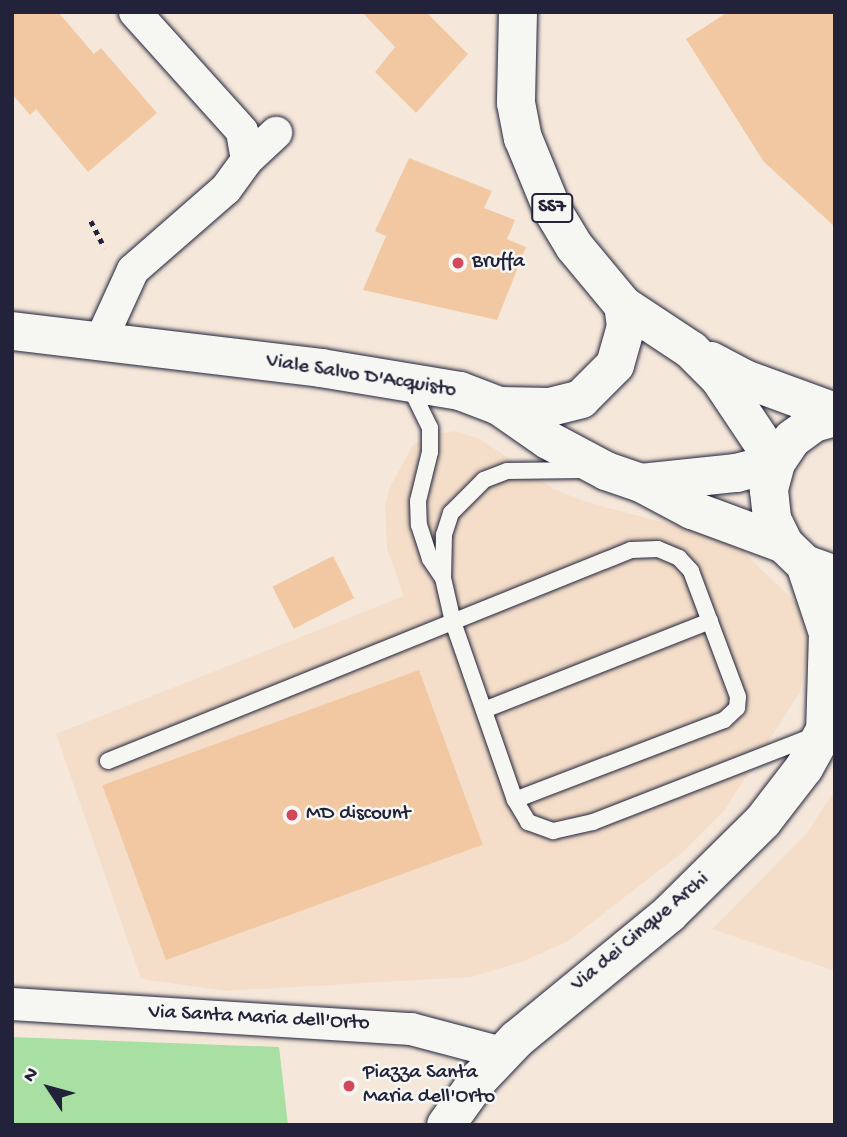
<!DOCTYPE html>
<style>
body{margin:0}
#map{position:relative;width:847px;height:1137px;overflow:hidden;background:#f5e8da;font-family:"Gochi Hand",sans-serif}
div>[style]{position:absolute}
.built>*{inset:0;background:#f4dec9}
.green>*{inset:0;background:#a8dfa3}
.building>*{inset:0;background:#f2c8a2;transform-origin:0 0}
.path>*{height:4.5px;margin-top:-2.25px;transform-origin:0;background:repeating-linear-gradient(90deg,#22223b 0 5px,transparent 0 10px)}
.roads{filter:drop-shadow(0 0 2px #22223b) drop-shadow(0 0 2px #22223b)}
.service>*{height:16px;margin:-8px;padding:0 8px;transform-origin:8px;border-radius:8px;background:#f6f6f2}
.minor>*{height:32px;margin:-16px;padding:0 16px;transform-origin:16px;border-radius:16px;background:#f6f6f2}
.secondary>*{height:38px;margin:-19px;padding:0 19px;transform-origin:19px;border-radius:19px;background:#f6f6f2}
.primary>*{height:38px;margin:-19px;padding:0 19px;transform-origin:19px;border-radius:19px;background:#f6f6f2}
.dots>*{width:19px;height:19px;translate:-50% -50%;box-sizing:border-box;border:4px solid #f6f6f2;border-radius:50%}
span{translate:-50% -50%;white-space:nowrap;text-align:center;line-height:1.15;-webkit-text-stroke:5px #f6f6f2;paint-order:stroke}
.shield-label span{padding:2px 5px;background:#f6f6f2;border:2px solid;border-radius:5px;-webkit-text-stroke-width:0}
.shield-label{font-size:19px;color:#22223b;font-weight:700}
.poi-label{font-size:21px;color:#22223b}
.left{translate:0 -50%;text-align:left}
.street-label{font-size:21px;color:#22223b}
.frame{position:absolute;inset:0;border:14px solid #22223b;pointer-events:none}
.north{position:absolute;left:14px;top:1053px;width:70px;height:70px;-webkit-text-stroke:5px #f6f6f2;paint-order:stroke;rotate:306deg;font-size:19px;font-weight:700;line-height:28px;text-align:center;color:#22223b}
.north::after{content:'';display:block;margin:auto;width:24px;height:32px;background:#22223b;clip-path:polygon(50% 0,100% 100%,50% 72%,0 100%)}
</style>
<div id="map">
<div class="built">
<div style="clip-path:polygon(455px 431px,480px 439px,554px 489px,586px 502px,731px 540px,798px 605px,809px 644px,800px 692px,724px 811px,683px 852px,568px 941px,522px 962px,470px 977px,226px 991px,141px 979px,56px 734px,404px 596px,387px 549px,385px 504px,390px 487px,413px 445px,434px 434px)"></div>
<div style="clip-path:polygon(835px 790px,835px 971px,712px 929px,807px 833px)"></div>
</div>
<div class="green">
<div style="clip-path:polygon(12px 1037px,279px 1047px,288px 1125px,12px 1125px)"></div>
</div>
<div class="building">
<div style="clip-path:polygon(12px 12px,58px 12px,94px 54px,101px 48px,157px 113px,88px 172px,36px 109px,30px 115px,12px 94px)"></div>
<div style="clip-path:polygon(362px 12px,426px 12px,468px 54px,416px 113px,375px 72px,395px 47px)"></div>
<div style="clip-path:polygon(728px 12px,835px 12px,835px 227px,764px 162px,686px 39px)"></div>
<div style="clip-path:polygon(409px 158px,492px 191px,484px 208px,515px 220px,507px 239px,526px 247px,497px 320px,363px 290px,386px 236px,375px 231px)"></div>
<div style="left:333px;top:556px;width:47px;height:68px;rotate:63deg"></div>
<div style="left:419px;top:670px;width:186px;height:337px;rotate:70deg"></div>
</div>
<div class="path">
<div style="left:91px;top:221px;width:30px;rotate:63deg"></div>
</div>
<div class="roads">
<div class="service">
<div style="left:410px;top:387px;width:46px;rotate:64deg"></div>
<div style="left:430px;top:428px;width:24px;rotate:90deg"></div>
<div style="left:430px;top:452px;width:50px;rotate:103.8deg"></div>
<div style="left:418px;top:501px;width:24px;rotate:88deg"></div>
<div style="left:419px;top:525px;width:36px;rotate:72deg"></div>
<div style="left:430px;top:559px;width:23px;rotate:56deg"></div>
<div style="left:582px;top:470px;width:75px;rotate:179.2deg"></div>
<div style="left:507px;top:471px;width:25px;rotate:159deg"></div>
<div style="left:484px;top:480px;width:47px;rotate:135deg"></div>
<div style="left:451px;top:513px;width:23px;rotate:108deg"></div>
<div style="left:444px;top:535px;width:43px;rotate:91.3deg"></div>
<div style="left:443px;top:578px;width:45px;rotate:77.2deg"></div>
<div style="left:453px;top:622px;width:188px;rotate:70.8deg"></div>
<div style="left:515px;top:800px;width:26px;rotate:59deg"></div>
<div style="left:528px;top:822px;width:27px;rotate:20deg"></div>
<div style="left:553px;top:831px;width:41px;rotate:-12.7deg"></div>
<div style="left:593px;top:822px;width:239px;rotate:-21.3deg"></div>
<div style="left:484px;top:710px;width:243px;rotate:-21.5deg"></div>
<div style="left:108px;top:761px;width:564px;rotate:-21.97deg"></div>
<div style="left:631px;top:550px;width:27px;rotate:-2deg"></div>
<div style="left:658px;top:549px;width:23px;rotate:23deg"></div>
<div style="left:679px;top:558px;width:18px;rotate:47deg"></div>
<div style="left:691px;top:571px;width:134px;rotate:69.5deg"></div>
<div style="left:738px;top:697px;width:11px;rotate:95deg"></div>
<div style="left:737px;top:708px;width:18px;rotate:137deg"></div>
<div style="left:724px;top:720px;width:224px;rotate:159.1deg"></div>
</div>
<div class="minor">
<div style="left:247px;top:160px;width:40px;rotate:-43deg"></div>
<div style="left:100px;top:342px;width:79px;rotate:-65.4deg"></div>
<div style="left:133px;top:270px;width:123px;rotate:-41.1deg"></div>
<div style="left:226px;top:189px;width:36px;rotate:-54deg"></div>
<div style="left:247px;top:160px;width:29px;rotate:-100deg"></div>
<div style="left:242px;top:131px;width:160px;rotate:-132deg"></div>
<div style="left:12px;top:1004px;width:400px;rotate:3.6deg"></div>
<div style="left:411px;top:1029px;width:94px;rotate:14.8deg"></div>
</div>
<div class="secondary">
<div style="left:12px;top:331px;width:311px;rotate:6.8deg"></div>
<div style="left:321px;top:368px;width:141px;rotate:9.4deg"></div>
<div style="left:460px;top:391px;width:42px;rotate:21deg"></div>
<div style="left:499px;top:406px;width:60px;rotate:34.8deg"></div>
<div style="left:548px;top:440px;width:66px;rotate:28.1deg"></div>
<div style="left:606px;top:471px;width:37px;rotate:19deg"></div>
<div style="left:641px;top:483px;width:58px;rotate:27.9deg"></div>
<div style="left:692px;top:510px;width:98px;rotate:20.3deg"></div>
<div style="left:499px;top:406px;width:51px;rotate:1.1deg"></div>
<div style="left:550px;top:407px;width:32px;rotate:-14deg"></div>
<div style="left:581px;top:399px;width:48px;rotate:-45deg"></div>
<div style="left:615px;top:365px;width:41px;rotate:-74.2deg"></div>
<div style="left:626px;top:326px;width:21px;rotate:-98deg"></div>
<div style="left:641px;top:483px;width:96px;rotate:-6deg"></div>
<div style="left:736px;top:473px;width:41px;rotate:-14deg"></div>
<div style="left:805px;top:564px;width:73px;rotate:71.6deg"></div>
<div style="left:828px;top:633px;width:99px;rotate:91.7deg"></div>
<div style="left:446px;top:1125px;width:57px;rotate:-54.3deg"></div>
<div style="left:479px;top:1079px;width:55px;rotate:-46.5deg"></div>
<div style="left:517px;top:1039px;width:197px;rotate:-39.4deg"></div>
<div style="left:669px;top:914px;width:132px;rotate:-44.7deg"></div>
<div style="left:763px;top:821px;width:67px;rotate:-52.3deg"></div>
<div style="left:804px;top:768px;width:64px;rotate:-61deg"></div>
</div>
<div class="primary">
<div style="left:518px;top:12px;width:91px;rotate:91.3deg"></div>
<div style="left:516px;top:103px;width:36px;rotate:79deg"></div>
<div style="left:523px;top:138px;width:79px;rotate:67.7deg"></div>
<div style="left:553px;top:211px;width:41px;rotate:59deg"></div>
<div style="left:574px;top:246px;width:77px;rotate:50.3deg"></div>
<div style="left:623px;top:305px;width:82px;rotate:33.5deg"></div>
<div style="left:691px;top:350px;width:40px;rotate:45deg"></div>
<div style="left:719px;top:378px;width:102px;rotate:56.2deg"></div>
<div style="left:711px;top:361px;width:38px;rotate:28deg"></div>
<div style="left:745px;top:379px;width:96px;rotate:20.1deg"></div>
<div style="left:835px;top:417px;width:22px;rotate:164deg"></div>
<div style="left:814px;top:423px;width:27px;rotate:144deg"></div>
<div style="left:792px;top:439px;width:29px;rotate:124deg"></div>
<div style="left:776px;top:463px;width:28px;rotate:105deg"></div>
<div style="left:769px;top:490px;width:29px;rotate:84deg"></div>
<div style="left:772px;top:519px;width:28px;rotate:64deg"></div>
<div style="left:784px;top:544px;width:29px;rotate:44deg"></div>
<div style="left:805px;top:564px;width:32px;rotate:20deg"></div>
</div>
</div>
<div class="dots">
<div style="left:458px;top:263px;background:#d1495b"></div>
<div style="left:292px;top:815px;background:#d1495b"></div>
<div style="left:349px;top:1086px;background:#d1495b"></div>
</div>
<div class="shield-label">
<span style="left:552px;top:208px">SS7</span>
</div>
<div class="poi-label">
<span class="left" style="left:472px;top:263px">Bruffa</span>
<span class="left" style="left:306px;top:815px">MD discount</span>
<span class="left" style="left:363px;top:1086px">Piazza Santa<br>Maria dell'Orto</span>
</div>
<div class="street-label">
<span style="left:361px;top:377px;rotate:9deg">Viale Salvo D'Acquisto</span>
<span style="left:641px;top:933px;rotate:-40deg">Via dei Cinque Archi</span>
<span style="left:259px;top:1019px;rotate:3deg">Via Santa Maria dell'Orto</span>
</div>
<div class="frame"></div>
<div class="north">N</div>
</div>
